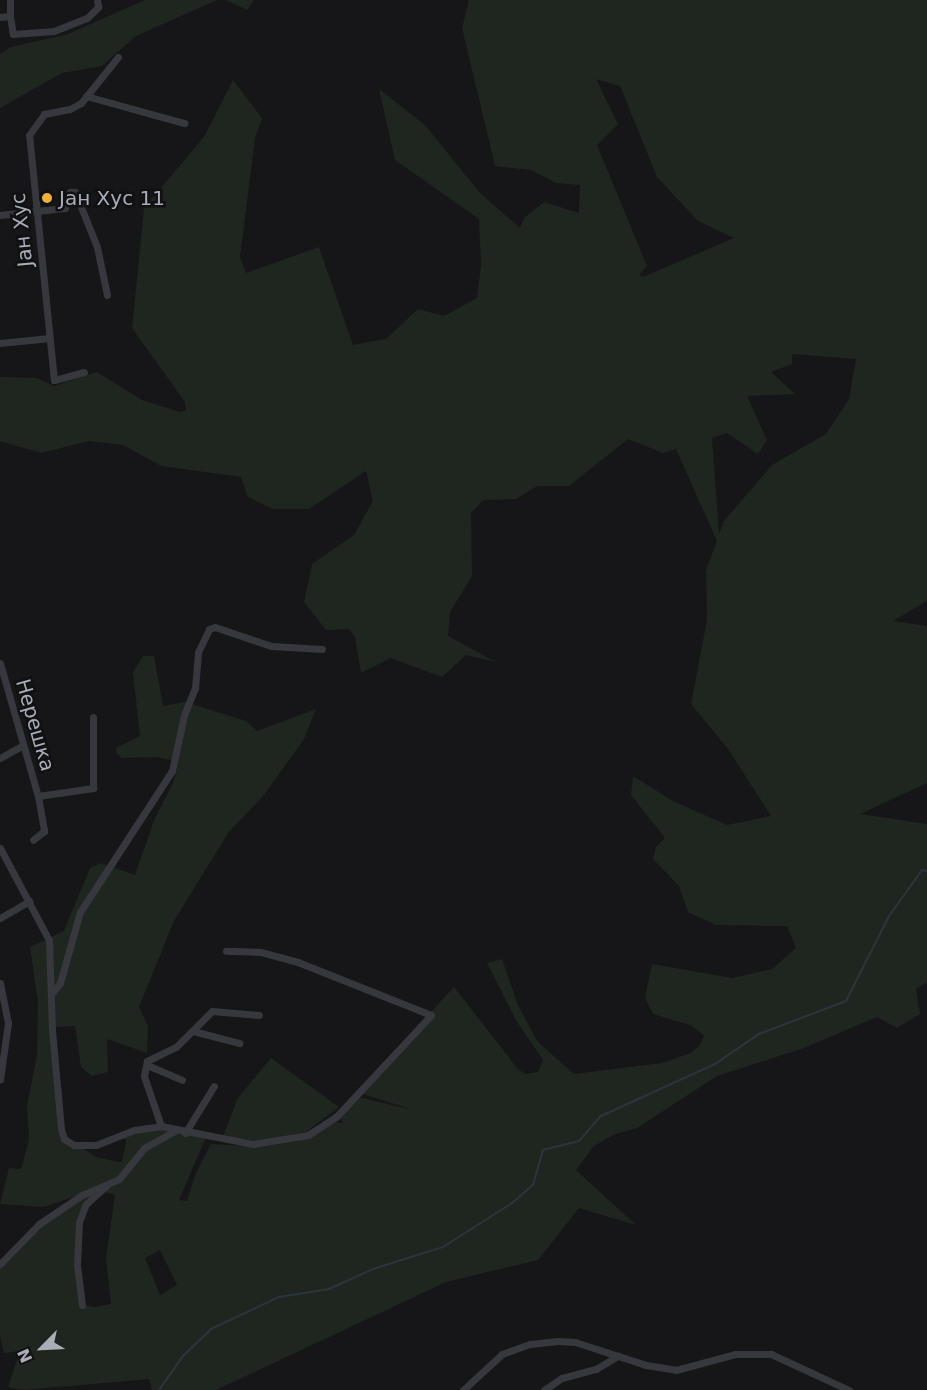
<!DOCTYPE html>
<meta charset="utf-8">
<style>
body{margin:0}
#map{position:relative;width:927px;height:1390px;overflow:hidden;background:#161618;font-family:"DejaVu Sans",sans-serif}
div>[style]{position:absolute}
.green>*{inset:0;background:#1e261f}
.stream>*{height:2px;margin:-1px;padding:0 1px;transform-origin:1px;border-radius:1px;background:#2c353c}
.minor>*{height:7px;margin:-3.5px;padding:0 3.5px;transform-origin:3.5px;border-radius:3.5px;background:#37383d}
.dots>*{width:16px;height:16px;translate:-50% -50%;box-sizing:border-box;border:3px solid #111113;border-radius:50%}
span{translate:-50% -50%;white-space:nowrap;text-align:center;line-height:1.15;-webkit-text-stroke:5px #111113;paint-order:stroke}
.poi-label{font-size:20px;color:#a8adb8}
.left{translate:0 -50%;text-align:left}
.street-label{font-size:20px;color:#a8adb8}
.north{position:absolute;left:12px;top:1318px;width:60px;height:60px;-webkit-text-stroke:4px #111113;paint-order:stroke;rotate:246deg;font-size:16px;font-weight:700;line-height:24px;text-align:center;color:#a8adb8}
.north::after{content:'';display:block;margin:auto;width:21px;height:27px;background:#a8adb8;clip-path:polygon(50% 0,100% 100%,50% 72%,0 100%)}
</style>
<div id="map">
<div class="green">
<div style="clip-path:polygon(145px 0,217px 0,136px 36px,102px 66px,62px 73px,0 108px,0 54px,11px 47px,68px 34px)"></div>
<div style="clip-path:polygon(226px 0,254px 0,247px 10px)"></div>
<div style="clip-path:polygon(evenodd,469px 0,927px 0,927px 601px,893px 621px,927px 626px,927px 783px,860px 814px,927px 824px,927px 982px,916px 989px,920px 1014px,897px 1028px,877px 1017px,804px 1048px,717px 1076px,637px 1128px,615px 1134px,594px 1146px,576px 1170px,636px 1225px,579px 1208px,538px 1260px,446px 1282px,216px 1390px,152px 1390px,149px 1379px,23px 1390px,8px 1387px,20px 1351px,4px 1353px,0 1335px,0 1264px,9px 1252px,80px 1195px,43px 1207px,0 1204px,9px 1168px,21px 1169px,29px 1140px,27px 1107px,37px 1055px,38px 1002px,30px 947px,64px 931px,90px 868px,101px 863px,135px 875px,154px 820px,173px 783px,177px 769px,171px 760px,156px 757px,122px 758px,117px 754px,116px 748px,140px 736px,133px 672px,143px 656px,154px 656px,163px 706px,185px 702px,246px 721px,257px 731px,316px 709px,304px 739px,264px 795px,228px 833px,174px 921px,139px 1007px,148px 1026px,147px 1053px,107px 1039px,108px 1072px,92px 1076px,81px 1067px,75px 1026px,52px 1027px,62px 1135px,96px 1157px,118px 1162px,122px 1162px,126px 1142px,124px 1136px,161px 1126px,206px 1137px,179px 1200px,187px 1201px,195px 1175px,211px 1144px,260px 1147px,298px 1141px,336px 1122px,343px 1123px,340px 1118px,358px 1097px,413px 1110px,357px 1092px,454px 987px,518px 1069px,525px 1074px,538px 1072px,543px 1060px,517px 1022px,487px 963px,502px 959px,517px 1003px,537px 1041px,574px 1074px,662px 1063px,691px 1053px,700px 1045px,704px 1035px,690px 1025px,653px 1014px,645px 998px,652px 964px,732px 978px,772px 969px,796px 948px,787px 926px,716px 925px,688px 912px,679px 886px,653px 859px,656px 847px,665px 838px,631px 795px,633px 776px,673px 801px,727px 825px,771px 816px,728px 749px,691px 704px,707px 620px,706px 570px,717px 541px,676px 449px,663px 453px,628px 439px,569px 486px,537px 486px,516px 499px,483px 500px,471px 513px,472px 576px,450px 612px,448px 636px,496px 662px,466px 655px,442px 677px,391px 658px,361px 673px,355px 637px,349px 629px,326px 630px,304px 602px,312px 564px,354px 535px,373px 501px,366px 471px,309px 509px,272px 509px,248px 497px,241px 477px,161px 466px,123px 445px,89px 441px,41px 453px,0 441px,0 377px,37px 378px,54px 386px,97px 372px,142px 400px,180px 412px,186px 410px,185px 402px,132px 328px,144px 208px,204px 137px,233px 80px,262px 118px,255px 138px,240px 257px,246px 273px,319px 247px,353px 345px,386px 339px,418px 309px,444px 316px,477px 298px,481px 265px,479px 219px,395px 160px,379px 89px,425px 125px,480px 193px,520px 228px,524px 218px,544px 202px,579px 213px,580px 185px,556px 183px,531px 170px,495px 166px,462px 28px,469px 0,596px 79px,620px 86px,657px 177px,698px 221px,734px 238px,643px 277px,639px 275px,647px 266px,597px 145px,618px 124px,596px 79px,469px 0,792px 354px,856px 359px,849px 399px,826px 434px,772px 465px,724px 521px,719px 534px,712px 438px,727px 433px,758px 454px,767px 440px,747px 396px,795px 394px,771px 372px,792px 364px,792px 354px,469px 0,100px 1191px,115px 1195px,106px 1258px,111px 1304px,95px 1307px,82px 1305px,77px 1265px,82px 1212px,100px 1191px,469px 0,160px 1250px,177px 1285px,160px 1295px,145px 1258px,160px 1250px)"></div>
<div style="clip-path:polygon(271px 1058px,339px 1107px,306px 1132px,257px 1141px,223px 1137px,237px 1099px)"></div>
</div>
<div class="stream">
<div style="left:159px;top:1390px;width:42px;rotate:-54.8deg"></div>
<div style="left:183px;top:1356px;width:39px;rotate:-44deg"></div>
<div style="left:211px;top:1329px;width:75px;rotate:-25.2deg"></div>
<div style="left:279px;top:1297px;width:51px;rotate:-9.1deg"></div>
<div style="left:329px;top:1289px;width:48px;rotate:-24.4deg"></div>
<div style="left:373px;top:1269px;width:73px;rotate:-17.4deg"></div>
<div style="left:443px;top:1247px;width:82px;rotate:-32.5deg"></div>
<div style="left:512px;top:1203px;width:28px;rotate:-41deg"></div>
<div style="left:533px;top:1185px;width:36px;rotate:-74deg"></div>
<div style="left:543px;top:1150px;width:37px;rotate:-14deg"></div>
<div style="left:579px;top:1141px;width:33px;rotate:-49deg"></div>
<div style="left:601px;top:1116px;width:125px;rotate:-24.5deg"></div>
<div style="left:715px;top:1064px;width:53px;rotate:-34.3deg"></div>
<div style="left:759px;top:1034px;width:93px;rotate:-20.8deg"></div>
<div style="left:846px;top:1001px;width:95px;rotate:-63.2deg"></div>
<div style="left:889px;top:916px;width:57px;rotate:-54.3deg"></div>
<div style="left:922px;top:870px;width:5px;rotate:11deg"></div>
</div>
<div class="minor">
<div style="left:10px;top:16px;width:18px;rotate:81deg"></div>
<div style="left:13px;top:34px;width:41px;rotate:-4.2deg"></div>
<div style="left:54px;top:31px;width:35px;rotate:-22deg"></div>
<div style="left:87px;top:18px;width:16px;rotate:-45deg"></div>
<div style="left:98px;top:7px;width:7px;rotate:-98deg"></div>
<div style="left:0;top:17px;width:10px;rotate:-6deg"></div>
<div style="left:10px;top:16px;width:16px;rotate:-90deg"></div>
<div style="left:86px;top:96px;width:102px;rotate:15.4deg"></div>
<div style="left:0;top:215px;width:65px;rotate:-6.1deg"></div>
<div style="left:65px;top:208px;width:17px;rotate:-73deg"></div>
<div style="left:70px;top:192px;width:5px"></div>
<div style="left:75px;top:192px;width:59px;rotate:68.2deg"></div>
<div style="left:97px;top:247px;width:49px;rotate:78.2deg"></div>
<div style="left:0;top:343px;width:50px;rotate:-5.7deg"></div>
<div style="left:84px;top:372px;width:31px;rotate:165deg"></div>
<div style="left:54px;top:380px;width:246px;rotate:-95.8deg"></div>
<div style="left:29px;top:135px;width:26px;rotate:-54deg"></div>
<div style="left:44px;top:114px;width:26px;rotate:-11deg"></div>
<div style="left:70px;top:109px;width:13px;rotate:-29deg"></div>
<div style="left:81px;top:103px;width:59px;rotate:-51.2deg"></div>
<div style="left:0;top:663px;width:138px;rotate:74.1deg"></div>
<div style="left:38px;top:796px;width:36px;rotate:80deg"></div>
<div style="left:44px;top:831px;width:14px;rotate:141deg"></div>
<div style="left:0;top:758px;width:26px;rotate:-29deg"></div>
<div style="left:38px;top:796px;width:56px;rotate:-8.3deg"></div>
<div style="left:93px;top:788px;width:71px;rotate:-90deg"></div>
<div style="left:0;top:848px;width:104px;rotate:62deg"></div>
<div style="left:49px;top:940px;width:90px;rotate:88.1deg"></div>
<div style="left:52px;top:1030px;width:99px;rotate:84.8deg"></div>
<div style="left:61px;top:1129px;width:10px;rotate:73deg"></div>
<div style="left:64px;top:1139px;width:12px;rotate:31deg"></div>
<div style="left:74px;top:1145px;width:22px"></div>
<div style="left:96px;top:1145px;width:41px;rotate:-21.5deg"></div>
<div style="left:134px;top:1130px;width:27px;rotate:-8deg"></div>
<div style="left:161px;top:1126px;width:94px;rotate:11.1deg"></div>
<div style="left:253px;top:1144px;width:56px;rotate:-9.3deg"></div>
<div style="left:308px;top:1135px;width:33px;rotate:-33deg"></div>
<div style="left:336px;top:1117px;width:139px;rotate:-47deg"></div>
<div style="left:431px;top:1015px;width:143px;rotate:-158.3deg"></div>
<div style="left:298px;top:962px;width:39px;rotate:-165deg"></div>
<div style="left:260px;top:952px;width:34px;rotate:-178deg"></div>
<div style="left:0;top:918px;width:34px;rotate:-30deg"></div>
<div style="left:0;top:983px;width:41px;rotate:78.7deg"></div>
<div style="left:8px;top:1023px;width:57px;rotate:98.1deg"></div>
<div style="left:53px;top:992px;width:11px;rotate:-52deg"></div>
<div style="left:60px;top:983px;width:74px;rotate:-74.3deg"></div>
<div style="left:80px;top:912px;width:168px;rotate:-56.9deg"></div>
<div style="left:172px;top:771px;width:57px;rotate:-77.9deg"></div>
<div style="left:184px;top:715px;width:29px;rotate:-68deg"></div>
<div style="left:195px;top:688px;width:36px;rotate:-85deg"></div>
<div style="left:198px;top:652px;width:25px;rotate:-64deg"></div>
<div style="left:209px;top:629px;width:6px;rotate:-18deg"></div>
<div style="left:215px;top:627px;width:59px;rotate:18.7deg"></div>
<div style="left:271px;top:646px;width:51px;rotate:3.4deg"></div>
<div style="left:193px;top:1031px;width:48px;rotate:14.6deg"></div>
<div style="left:147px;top:1065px;width:38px;rotate:23deg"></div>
<div style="left:161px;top:1126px;width:53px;rotate:-108.8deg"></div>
<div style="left:144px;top:1076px;width:15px;rotate:-79deg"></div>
<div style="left:147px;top:1061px;width:32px;rotate:-26deg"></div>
<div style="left:176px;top:1047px;width:51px;rotate:-45deg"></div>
<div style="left:212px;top:1011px;width:47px;rotate:4.9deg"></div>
<div style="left:185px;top:1133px;width:55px;rotate:-58.3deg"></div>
<div style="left:0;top:1264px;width:56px;rotate:-45.7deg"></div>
<div style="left:39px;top:1224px;width:52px;rotate:-34deg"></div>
<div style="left:82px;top:1195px;width:40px;rotate:-23.4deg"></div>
<div style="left:119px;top:1179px;width:40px;rotate:-51deg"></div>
<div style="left:144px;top:1148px;width:37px;rotate:-29deg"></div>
<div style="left:82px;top:1305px;width:40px;rotate:-97.1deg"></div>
<div style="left:77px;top:1265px;width:43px;rotate:-87.3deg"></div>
<div style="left:79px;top:1222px;width:19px;rotate:-69deg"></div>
<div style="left:86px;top:1204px;width:27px;rotate:-42deg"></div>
<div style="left:463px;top:1390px;width:53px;rotate:-42.7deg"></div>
<div style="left:502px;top:1354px;width:30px;rotate:-20deg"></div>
<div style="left:530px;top:1344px;width:28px;rotate:-6deg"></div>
<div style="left:558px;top:1341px;width:17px;rotate:3deg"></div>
<div style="left:575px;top:1342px;width:75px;rotate:17.9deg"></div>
<div style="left:646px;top:1365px;width:30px;rotate:9deg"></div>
<div style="left:676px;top:1370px;width:61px;rotate:-15.2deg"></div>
<div style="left:735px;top:1354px;width:36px"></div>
<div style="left:771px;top:1354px;width:86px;rotate:24.8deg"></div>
<div style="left:544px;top:1390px;width:22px;rotate:-34deg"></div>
<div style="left:562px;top:1378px;width:35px;rotate:-15deg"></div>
<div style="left:596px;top:1369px;width:26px;rotate:-31deg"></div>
</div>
<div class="dots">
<div style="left:47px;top:198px;background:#f2b134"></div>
</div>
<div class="poi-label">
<span class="left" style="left:59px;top:198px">Јан Хус 11</span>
</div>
<div class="street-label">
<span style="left:22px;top:230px;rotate:-96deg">Јан Хус</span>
<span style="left:35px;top:725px;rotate:74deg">Нерешка</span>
</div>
<div class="north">N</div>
</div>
